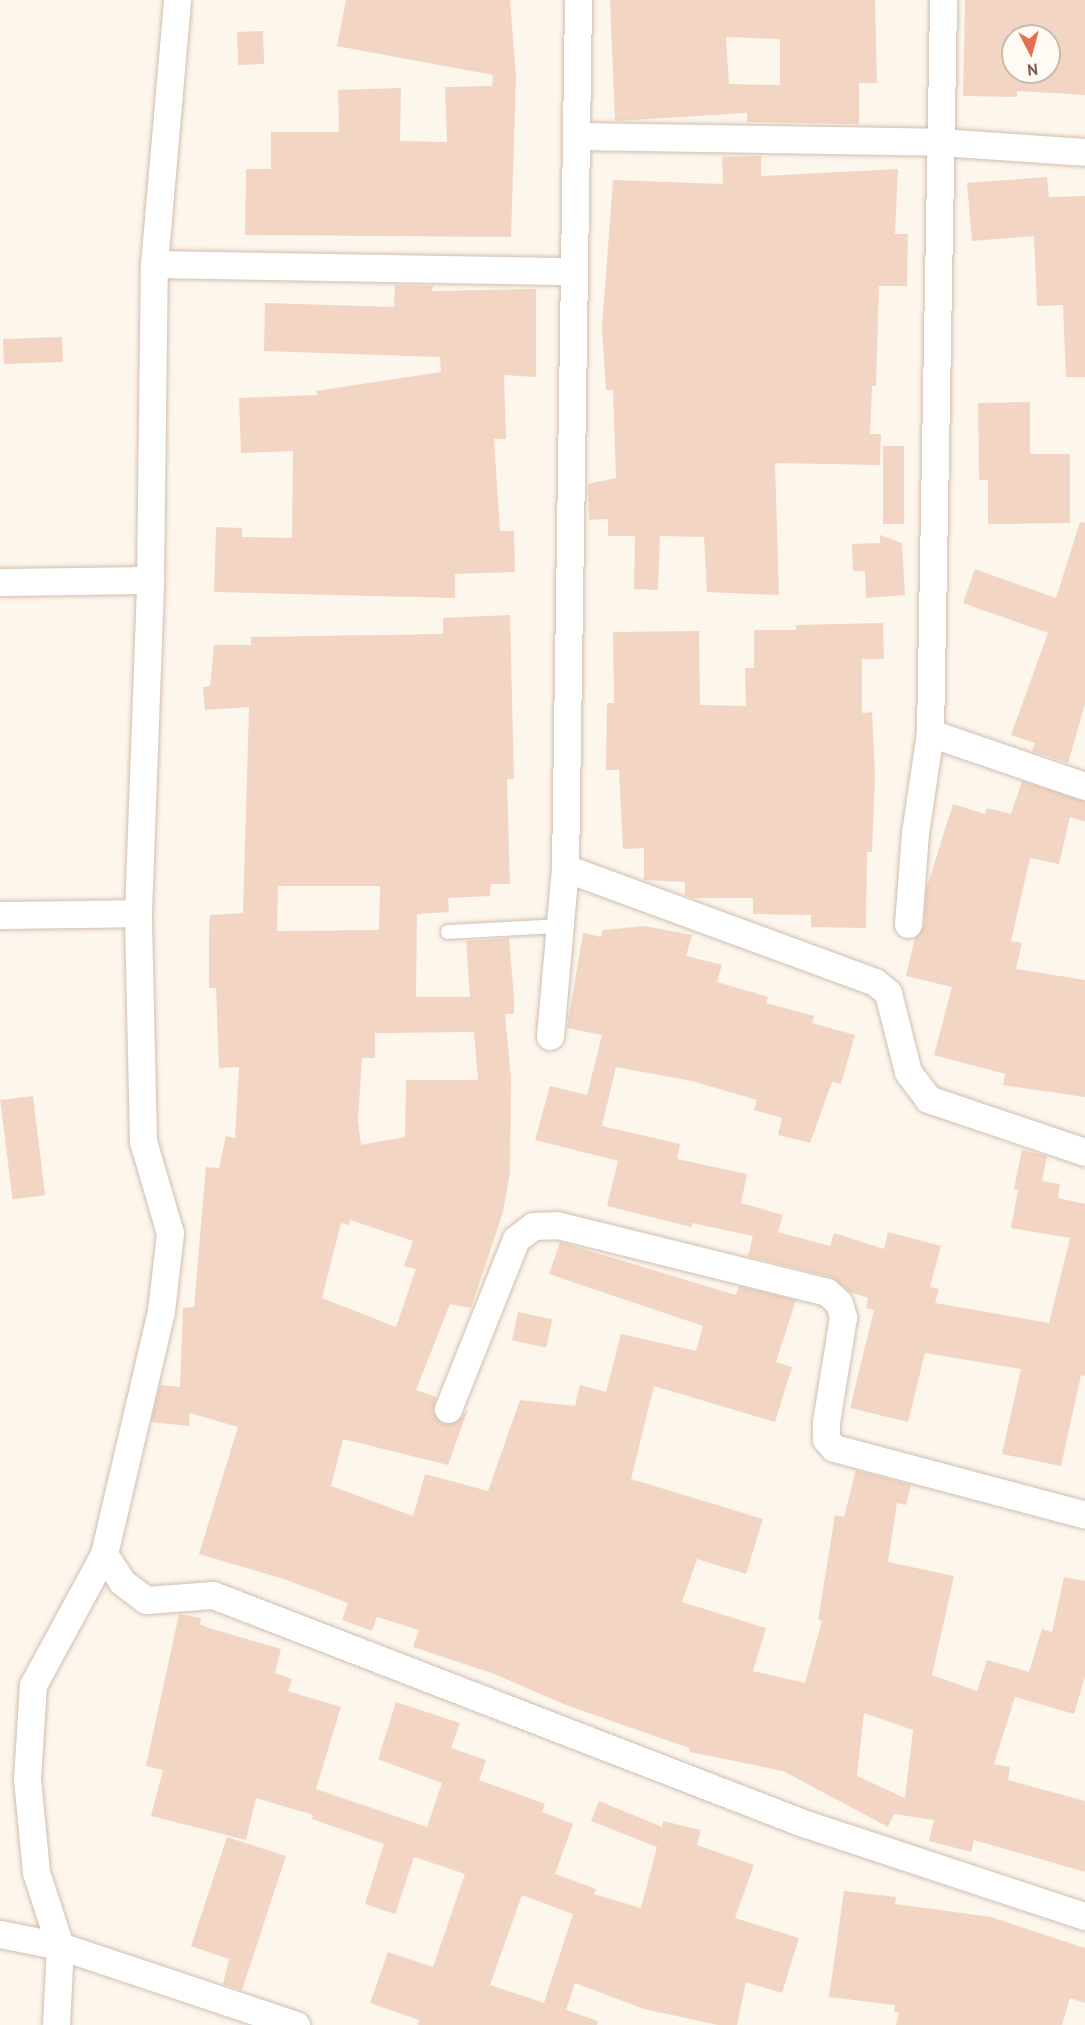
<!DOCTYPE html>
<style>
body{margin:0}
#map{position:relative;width:1085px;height:2025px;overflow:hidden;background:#fdf6ec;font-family:"PT Sans",sans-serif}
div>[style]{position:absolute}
.building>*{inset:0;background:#f3d5c3;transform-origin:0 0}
.roads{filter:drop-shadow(0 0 2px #d1beb0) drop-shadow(0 0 2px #d1beb0)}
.lane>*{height:14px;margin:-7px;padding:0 7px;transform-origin:7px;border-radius:7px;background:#fff}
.street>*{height:27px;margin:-13.5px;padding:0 13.5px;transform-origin:13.5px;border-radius:13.5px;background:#fff}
span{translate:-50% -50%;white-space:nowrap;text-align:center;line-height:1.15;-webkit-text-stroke:6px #fffaf3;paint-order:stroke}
.north{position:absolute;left:1001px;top:24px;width:60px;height:60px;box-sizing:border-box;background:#fffaf3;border:2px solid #cabbb1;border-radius:50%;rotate:174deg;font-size:16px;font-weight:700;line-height:24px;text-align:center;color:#7a5c4d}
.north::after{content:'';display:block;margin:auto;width:21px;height:27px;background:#e76f51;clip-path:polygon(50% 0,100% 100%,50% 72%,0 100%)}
</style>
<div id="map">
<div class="building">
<div style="clip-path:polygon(346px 0,510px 0,516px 76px,511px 237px,245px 235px,246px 169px,271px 169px,271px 132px,339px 132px,338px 90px,401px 88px,400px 141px,447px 142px,445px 87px,492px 86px,493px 75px,337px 46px)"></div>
<div style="clip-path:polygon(evenodd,610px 0,875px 0,877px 83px,859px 83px,859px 124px,747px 122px,747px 113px,615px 121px,610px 0,726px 37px,780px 39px,780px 85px,729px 84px,726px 37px)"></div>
<div style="clip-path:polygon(evenodd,965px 0,1085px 0,1085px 95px,1017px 91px,1017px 97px,963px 96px,965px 0,1013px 36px,1049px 36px,1049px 72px,1013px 72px,1013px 36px)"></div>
<div style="left:263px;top:31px;width:33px;height:26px;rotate:88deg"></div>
<div style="clip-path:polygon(761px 156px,761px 176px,898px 169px,895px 234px,908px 234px,907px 286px,879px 286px,876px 386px,872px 386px,870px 434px,881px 434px,880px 465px,775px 463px,779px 595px,707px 592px,704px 537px,660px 536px,658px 590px,634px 589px,635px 536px,608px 536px,608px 519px,589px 520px,588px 484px,616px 478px,613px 390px,606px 390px,602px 328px,613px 180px,723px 184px,722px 157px)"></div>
<div style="clip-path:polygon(1047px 177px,1049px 197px,1085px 196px,1085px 377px,1066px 377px,1063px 305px,1037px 306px,1034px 236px,972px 241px,967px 183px)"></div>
<div style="clip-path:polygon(395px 285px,433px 286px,432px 291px,536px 289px,536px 377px,504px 375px,506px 439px,494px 439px,500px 531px,514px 531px,515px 572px,455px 574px,455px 598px,214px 592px,216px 527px,242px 528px,242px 537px,292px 538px,293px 451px,241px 453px,239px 398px,317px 395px,316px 391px,441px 372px,440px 357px,264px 351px,265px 303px,394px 307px)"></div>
<div style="left:62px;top:337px;width:25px;height:59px;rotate:88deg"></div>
<div style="clip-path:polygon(1030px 402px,1030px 454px,1070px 454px,1070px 523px,988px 524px,988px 480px,979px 480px,978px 403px)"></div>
<div style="left:883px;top:446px;width:21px;height:78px"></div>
<div style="clip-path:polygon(1080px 522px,1085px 523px,1085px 704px,1068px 763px,1032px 751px,1035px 743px,1011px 735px,1048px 633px,963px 603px,975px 569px,1056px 598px)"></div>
<div style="clip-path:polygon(880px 535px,902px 543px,905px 595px,866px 598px,865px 571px,853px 571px,852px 544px,880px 543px)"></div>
<div style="clip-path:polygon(evenodd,510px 615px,514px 779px,507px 779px,510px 884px,491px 884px,490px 896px,448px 898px,449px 912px,417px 914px,416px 997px,470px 997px,466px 941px,509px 938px,514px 998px,514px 1014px,505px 1014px,511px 1078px,510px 1172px,503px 1212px,471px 1308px,450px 1304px,416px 1390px,436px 1397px,433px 1412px,443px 1424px,457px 1422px,468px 1409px,448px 1465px,343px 1439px,331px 1486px,413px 1516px,425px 1474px,488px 1491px,520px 1400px,575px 1406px,580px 1385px,606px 1392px,621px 1334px,696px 1351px,703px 1326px,549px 1274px,560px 1242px,736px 1295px,739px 1286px,796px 1300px,776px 1362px,792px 1367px,775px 1422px,654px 1386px,631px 1479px,763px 1519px,746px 1574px,697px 1559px,682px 1602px,766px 1628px,753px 1671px,805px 1683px,822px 1621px,818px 1620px,835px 1515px,844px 1517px,856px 1470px,911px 1485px,906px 1505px,897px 1503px,888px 1562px,954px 1576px,932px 1675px,977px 1691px,987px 1660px,1029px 1672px,1042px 1629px,1052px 1632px,1064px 1577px,1085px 1581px,1085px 1677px,1074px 1714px,1015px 1697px,994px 1764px,1010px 1767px,1008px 1780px,1085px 1801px,1085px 1872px,974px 1840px,971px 1852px,929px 1841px,934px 1820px,894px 1814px,888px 1827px,783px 1771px,690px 1752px,689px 1748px,566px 1705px,492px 1673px,413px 1647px,419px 1630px,377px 1617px,372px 1631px,342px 1620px,348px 1603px,284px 1579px,199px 1554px,238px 1427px,190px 1413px,189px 1426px,151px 1422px,160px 1385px,180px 1387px,183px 1308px,194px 1307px,206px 1167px,219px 1168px,226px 1136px,235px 1138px,239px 1067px,219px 1068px,216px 988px,209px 988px,209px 932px,210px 915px,243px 913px,249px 707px,205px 710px,203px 687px,210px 686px,214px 645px,251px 645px,251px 637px,443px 634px,443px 618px,510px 615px,278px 886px,380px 886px,379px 930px,277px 931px,278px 886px,510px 615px,474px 1032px,478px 1080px,406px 1080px,405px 1137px,361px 1145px,358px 1121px,362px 1058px,375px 1058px,375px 1033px,474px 1032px,510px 615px,350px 1220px,413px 1241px,404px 1266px,416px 1269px,396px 1327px,322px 1298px,341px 1223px,349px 1225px,350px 1220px,510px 615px,864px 1713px,913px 1730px,905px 1798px,857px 1776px,864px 1713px)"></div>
<div style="clip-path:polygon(883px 623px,884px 659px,862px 659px,862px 713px,872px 712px,875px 776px,872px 852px,867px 852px,866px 928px,811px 927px,811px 915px,753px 914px,753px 898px,692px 898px,685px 895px,685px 882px,644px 880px,644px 848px,623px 849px,619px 770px,606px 770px,607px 703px,614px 703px,613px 632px,699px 631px,700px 705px,746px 706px,745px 668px,754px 668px,754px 630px,796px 630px,796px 625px)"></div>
<div style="clip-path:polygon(1022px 781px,1085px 801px,1085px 822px,1070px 817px,1059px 864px,1030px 858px,1011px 941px,1022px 943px,1016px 969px,1085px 980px,1085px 1097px,1003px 1085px,1005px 1074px,934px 1055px,952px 987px,906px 976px,915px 938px,924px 926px,926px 890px,953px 804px,985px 814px,987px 808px,1011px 814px)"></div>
<div style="clip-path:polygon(645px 926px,692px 935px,686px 956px,722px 965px,717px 982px,768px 997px,766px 1003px,814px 1016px,812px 1023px,855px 1035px,841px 1084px,832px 1082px,810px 1143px,778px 1135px,782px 1118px,754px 1110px,757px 1100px,692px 1081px,616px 1067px,602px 1126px,680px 1144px,677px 1159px,747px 1174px,741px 1203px,783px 1215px,778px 1232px,830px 1246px,834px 1233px,884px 1249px,888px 1232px,941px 1246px,930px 1287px,939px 1289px,935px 1303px,1049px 1323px,1070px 1238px,1011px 1228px,1018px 1190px,1014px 1189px,1022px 1150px,1047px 1156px,1042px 1181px,1060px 1184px,1058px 1198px,1085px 1204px,1085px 1376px,1081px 1375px,1061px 1466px,1002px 1454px,1021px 1369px,925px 1353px,908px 1422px,850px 1408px,874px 1310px,866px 1308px,868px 1298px,850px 1292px,831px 1277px,748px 1256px,753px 1236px,692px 1223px,691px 1227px,607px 1206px,618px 1161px,535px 1140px,550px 1086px,587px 1095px,602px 1035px,567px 1028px,583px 933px,601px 937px,603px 930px)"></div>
<div style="left:33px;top:1096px;width:100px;height:33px;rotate:83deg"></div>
<div style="left:518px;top:1312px;width:35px;height:29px;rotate:12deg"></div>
<div style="clip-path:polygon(evenodd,179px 1614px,201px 1618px,200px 1624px,209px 1628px,281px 1649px,275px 1673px,292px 1679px,288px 1691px,341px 1707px,316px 1789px,427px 1827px,442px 1783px,378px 1759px,396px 1702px,460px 1723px,451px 1748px,486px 1760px,479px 1780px,545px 1804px,542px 1812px,573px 1824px,555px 1874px,596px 1889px,594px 1894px,641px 1908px,657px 1847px,591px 1821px,599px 1801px,662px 1827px,663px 1821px,701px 1830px,697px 1845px,754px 1865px,735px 1918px,799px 1938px,782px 1993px,746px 1982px,737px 2025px,718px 2025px,644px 2009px,575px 1983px,566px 2010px,598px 2021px,597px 2025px,418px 2025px,419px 2020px,370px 2003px,388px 1952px,433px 1967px,465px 1874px,414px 1857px,395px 1914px,365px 1904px,384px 1844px,312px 1819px,313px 1815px,256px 1798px,246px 1840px,151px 1816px,163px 1770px,146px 1766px,179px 1614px,522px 1895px,573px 1914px,544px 2003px,490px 1985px,522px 1895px)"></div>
<div style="clip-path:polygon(227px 1837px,286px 1856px,242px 1990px,223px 1984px,229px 1959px,191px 1946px)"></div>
<div style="clip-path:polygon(844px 1891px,896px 1897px,895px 1904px,991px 1917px,1085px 1948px,1085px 2003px,1070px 1998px,1062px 2025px,896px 2025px,899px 2013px,894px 2012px,895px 2005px,829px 1997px)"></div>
</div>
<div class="roads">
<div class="lane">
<div style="left:448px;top:932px;width:111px;rotate:-3.1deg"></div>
</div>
<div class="street">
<div style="left:577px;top:136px;width:363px;rotate:0.9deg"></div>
<div style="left:940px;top:142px;width:145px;rotate:3.9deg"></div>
<div style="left:154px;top:264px;width:420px;rotate:1deg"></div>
<div style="left:0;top:582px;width:150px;rotate:-0.8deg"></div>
<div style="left:930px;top:733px;width:164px;rotate:18.9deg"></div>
<div style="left:565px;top:868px;width:330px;rotate:20.2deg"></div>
<div style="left:875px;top:982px;width:17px;rotate:40deg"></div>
<div style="left:888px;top:993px;width:81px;rotate:75.8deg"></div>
<div style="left:908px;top:1072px;width:34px;rotate:53deg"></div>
<div style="left:928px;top:1099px;width:166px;rotate:18.7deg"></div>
<div style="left:0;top:915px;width:138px;rotate:-0.8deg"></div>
<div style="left:908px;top:924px;width:91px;rotate:-85.6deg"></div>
<div style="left:915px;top:833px;width:101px;rotate:-81.5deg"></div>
<div style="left:930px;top:733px;width:733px;rotate:-88.98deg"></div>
<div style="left:550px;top:1036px;width:169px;rotate:-84.9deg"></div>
<div style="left:565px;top:868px;width:868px;rotate:-89.14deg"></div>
<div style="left:448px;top:1409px;width:183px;rotate:-68.2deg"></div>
<div style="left:516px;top:1239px;width:21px;rotate:-37deg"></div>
<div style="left:533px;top:1226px;width:24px;rotate:-2deg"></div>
<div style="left:557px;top:1225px;width:278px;rotate:13.9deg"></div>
<div style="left:827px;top:1292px;width:16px;rotate:43deg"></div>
<div style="left:839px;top:1303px;width:15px;rotate:74deg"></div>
<div style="left:843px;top:1317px;width:106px;rotate:99.2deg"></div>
<div style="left:826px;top:1422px;width:17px;rotate:90deg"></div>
<div style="left:826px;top:1439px;width:12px;rotate:48deg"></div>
<div style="left:834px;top:1448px;width:260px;rotate:14.9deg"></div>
<div style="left:104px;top:1554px;width:33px;rotate:57deg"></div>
<div style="left:122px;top:1582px;width:30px;rotate:37deg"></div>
<div style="left:146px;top:1600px;width:67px;rotate:-4.3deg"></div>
<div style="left:213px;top:1595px;width:633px;rotate:21.13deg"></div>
<div style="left:803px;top:1823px;width:297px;rotate:18.3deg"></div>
<div style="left:0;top:1934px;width:61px;rotate:11.3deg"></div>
<div style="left:60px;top:1946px;width:249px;rotate:18.5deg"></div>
<div style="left:56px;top:2025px;width:79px;rotate:-87.1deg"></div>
<div style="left:60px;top:1946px;width:78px;rotate:-108deg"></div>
<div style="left:36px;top:1872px;width:94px;rotate:-95.5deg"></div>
<div style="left:27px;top:1778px;width:93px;rotate:-86.3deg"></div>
<div style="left:33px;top:1685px;width:149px;rotate:-61.5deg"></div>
<div style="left:104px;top:1554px;width:250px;rotate:-76.8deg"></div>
<div style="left:161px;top:1311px;width:79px;rotate:-83.4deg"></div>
<div style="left:170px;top:1233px;width:96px;rotate:-106.4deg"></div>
<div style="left:143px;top:1141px;width:228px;rotate:-91.3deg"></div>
<div style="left:138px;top:913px;width:333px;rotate:-87.9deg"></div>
<div style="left:150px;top:580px;width:316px;rotate:-89.3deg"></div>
<div style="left:154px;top:264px;width:265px;rotate:-85deg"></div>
</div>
</div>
<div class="north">N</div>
</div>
